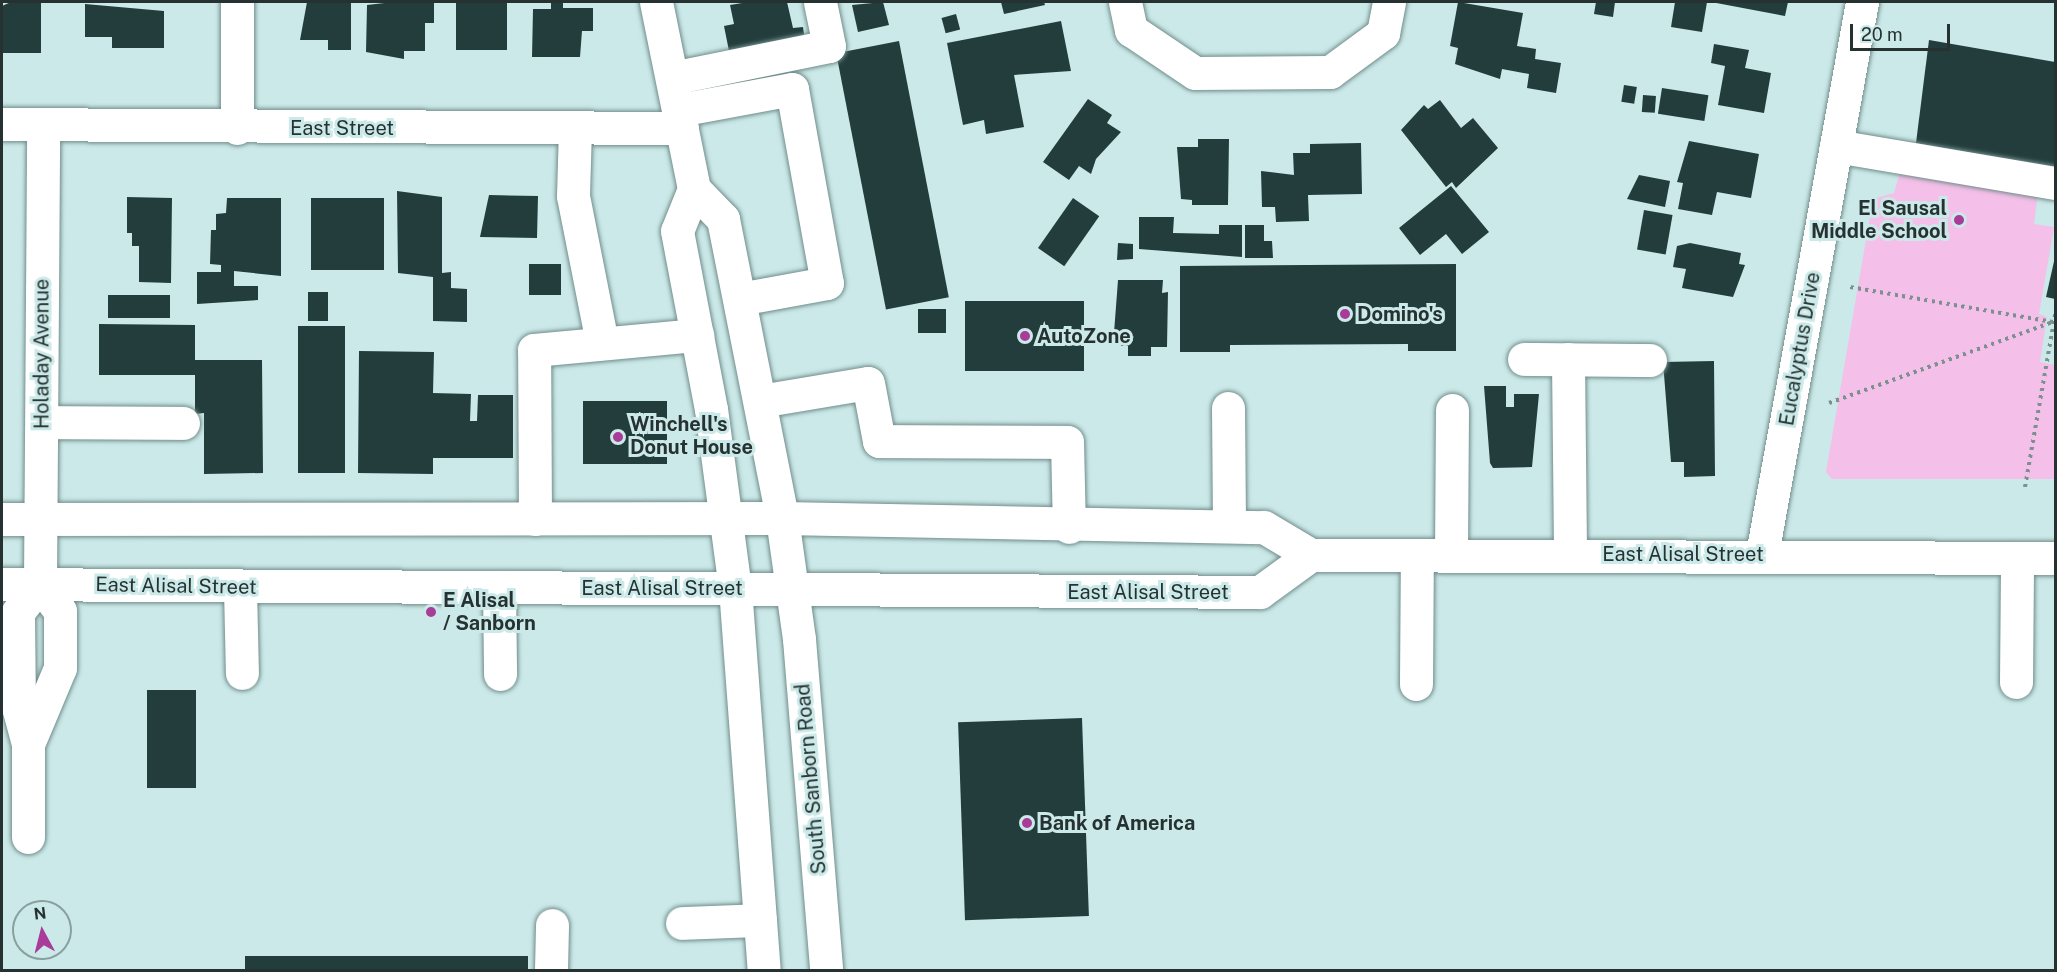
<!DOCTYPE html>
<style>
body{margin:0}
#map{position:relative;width:2057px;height:972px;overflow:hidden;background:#cbe9e8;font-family:"Public Sans",sans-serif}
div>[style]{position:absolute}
.green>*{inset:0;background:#f4bfe8}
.building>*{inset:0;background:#233d3c;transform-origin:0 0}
.path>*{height:4px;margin-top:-2px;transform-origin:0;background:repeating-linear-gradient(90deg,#7b908f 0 3px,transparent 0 7.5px)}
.roads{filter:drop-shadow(0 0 2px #718d8c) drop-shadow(0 0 2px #718d8c)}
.minor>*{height:33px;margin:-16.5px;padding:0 16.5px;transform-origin:16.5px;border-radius:16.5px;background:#fff}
.major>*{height:33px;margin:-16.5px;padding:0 16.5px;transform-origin:16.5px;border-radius:16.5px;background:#fff}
.dots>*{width:16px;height:16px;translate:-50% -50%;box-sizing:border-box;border:3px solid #cbe9e8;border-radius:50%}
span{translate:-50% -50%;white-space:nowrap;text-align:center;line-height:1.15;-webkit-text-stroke:6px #cbe9e8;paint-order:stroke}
.street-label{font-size:20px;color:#263232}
.poi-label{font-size:20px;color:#263232;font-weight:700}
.right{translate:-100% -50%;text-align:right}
.left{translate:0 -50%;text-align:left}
.frame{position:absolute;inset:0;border:3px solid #263232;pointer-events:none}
.north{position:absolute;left:12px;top:900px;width:60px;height:60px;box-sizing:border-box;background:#cbe9e8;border:2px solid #89a09f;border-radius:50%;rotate:353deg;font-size:16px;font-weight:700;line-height:24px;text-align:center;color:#263232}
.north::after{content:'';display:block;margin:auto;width:21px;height:27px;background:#a93b99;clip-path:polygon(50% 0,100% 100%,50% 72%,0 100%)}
.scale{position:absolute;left:1850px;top:24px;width:100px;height:27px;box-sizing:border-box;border:3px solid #263232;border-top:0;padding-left:8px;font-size:18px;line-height:21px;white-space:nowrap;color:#263232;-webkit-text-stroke:4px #cbe9e8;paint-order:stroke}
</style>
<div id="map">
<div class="green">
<div style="clip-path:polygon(1901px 169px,2038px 192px,2034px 224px,2054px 227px,2039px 314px,2047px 317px,2040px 362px,2055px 365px,2055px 479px,1832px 479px,1826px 472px,1873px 199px,1894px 193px)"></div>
</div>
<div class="building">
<div style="clip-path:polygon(11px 2px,41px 2px,41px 53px,2px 53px,2px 6px)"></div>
<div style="clip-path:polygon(307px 2px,351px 2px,351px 50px,328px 50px,328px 40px,300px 40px)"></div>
<div style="clip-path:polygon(393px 2px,434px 2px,434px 23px,425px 23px,425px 51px,404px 51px,404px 59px,366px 52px,367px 5px)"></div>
<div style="left:456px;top:2px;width:51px;height:48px"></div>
<div style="clip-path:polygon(551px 2px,563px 2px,563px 8px,593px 8px,593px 31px,582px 31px,580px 57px,532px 57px,533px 9px,551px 9px)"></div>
<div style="clip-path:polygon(748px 2px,787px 2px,793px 28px,803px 27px,805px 41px,730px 56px,724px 26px,734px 24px,730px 5px)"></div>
<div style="clip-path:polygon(883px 2px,889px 25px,858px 32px,852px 5px)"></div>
<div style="clip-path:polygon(1001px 2px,1044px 2px,1045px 5px,1004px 14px)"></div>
<div style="clip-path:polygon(1458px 2px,1523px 13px,1517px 46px,1536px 49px,1535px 59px,1561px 63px,1556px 93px,1527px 88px,1529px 74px,1502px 69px,1500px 79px,1455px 64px,1458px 48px,1450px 46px)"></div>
<div style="clip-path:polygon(1596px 2px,1615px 2px,1613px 17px,1594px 14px)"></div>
<div style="clip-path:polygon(1675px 2px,1707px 2px,1702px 32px,1671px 27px)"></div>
<div style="clip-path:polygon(1711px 2px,1788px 2px,1785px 16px)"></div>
<div style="clip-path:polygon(85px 4px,164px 11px,164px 48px,112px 48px,112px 37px,85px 37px)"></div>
<div style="left:956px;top:14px;width:16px;height:15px;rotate:75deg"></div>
<div style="clip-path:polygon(1061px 21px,1071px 71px,1014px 75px,1024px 127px,986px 134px,984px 120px,963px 125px,947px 43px)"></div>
<div style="clip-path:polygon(1929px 40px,2055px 62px,2055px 168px,1916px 143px)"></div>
<div style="left:899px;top:41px;width:261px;height:64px;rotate:79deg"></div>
<div style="clip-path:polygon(1714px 44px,1749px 50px,1745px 68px,1771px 73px,1764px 113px,1718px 105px,1725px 66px,1711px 63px)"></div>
<div style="left:1624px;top:85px;width:13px;height:17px;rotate:9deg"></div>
<div style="left:1662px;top:88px;width:47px;height:26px;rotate:9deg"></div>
<div style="left:1643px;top:95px;width:13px;height:17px;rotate:4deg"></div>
<div style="clip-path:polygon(1088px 99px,1112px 115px,1107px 123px,1121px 132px,1096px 159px,1091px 174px,1079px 166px,1069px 180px,1043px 162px)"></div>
<div style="clip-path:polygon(1440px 100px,1461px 128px,1473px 118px,1498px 148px,1456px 188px,1452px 182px,1446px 187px,1401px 130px,1424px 105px,1428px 109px)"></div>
<div style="clip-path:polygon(1198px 139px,1229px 139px,1228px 205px,1192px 205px,1192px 200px,1181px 199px,1177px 147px,1198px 147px)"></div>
<div style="clip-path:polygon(1689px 141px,1759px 154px,1751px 198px,1717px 192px,1712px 215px,1678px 209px,1683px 183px,1677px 182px)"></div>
<div style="clip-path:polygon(1361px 143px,1362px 194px,1308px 195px,1309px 221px,1276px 222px,1275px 207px,1262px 207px,1261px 171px,1294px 175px,1293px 153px,1310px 153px,1310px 144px)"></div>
<div style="clip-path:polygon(1639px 175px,1670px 181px,1665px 207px,1627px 199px)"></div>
<div style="clip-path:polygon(1451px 186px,1489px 232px,1462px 254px,1446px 234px,1420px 255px,1399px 228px)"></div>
<div style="clip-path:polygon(397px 191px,442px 197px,442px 273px,451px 272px,451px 288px,467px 289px,467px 322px,433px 321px,433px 277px,398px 273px)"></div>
<div style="clip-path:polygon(489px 195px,538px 196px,537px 238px,480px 237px)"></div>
<div style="clip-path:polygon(127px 197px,172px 198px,171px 283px,139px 282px,139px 246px,132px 246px,132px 233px,127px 233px)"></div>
<div style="clip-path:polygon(227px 198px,281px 198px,281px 276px,234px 271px,234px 286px,258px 286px,258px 300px,197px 304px,197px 272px,221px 272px,221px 265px,210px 264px,211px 230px,216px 230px,216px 214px,226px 213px)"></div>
<div style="left:384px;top:198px;width:72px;height:73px;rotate:90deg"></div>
<div style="left:1073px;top:198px;width:32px;height:61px;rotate:35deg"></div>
<div style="left:1644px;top:210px;width:29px;height:40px;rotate:10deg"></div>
<div style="clip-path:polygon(1139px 217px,1174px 217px,1173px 233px,1219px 234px,1219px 225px,1242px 225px,1242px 257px,1139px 249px)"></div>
<div style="clip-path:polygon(1245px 225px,1264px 225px,1264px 241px,1272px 241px,1273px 258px,1245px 258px)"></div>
<div style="clip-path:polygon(1118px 243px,1133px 244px,1133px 259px,1117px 260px)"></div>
<div style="clip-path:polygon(1690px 243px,1741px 253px,1739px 264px,1745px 265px,1733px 297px,1682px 288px,1686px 269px,1673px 267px,1677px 246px)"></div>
<div style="clip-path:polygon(2055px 257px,2055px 299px,2046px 297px)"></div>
<div style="left:529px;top:264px;width:32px;height:31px"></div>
<div style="clip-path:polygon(1456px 264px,1456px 351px,1408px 351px,1408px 344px,1230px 345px,1230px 352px,1180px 352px,1180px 266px)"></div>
<div style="clip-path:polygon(1118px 280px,1163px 280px,1162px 293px,1168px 292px,1167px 347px,1151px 347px,1151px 356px,1128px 356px,1128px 346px,1113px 346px)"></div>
<div style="left:328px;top:292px;width:29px;height:20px;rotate:90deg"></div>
<div style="left:108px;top:295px;width:62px;height:23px"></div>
<div style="left:965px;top:301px;width:119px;height:70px"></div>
<div style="left:918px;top:309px;width:28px;height:24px"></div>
<div style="clip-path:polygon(99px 324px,195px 325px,195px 360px,262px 360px,263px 473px,204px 474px,204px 413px,195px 414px,195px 375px,99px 375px)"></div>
<div style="left:298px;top:326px;width:47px;height:147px"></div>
<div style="clip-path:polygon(359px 351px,434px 352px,433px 393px,471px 394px,470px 421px,477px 421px,478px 395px,513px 395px,513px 458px,433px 458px,433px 474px,358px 473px)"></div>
<div style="clip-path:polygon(1714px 361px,1715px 476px,1684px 477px,1684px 462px,1671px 462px,1663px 362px)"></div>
<div style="clip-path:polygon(1484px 386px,1506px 386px,1506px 407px,1514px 407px,1514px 394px,1539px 394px,1532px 467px,1493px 468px,1490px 463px)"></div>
<div style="left:667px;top:401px;width:63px;height:84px;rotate:90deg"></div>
<div style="left:147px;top:690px;width:49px;height:98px"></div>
<div style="left:1082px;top:718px;width:198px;height:124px;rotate:88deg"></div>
<div style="left:245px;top:956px;width:283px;height:14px"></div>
</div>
<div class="path">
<div style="left:1829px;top:403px;width:238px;rotate:-19.9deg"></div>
<div style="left:2053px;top:322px;width:206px;rotate:-170.2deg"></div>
<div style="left:2025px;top:487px;width:180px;rotate:-80.1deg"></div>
</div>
<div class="roads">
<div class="minor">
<div style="left:237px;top:2px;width:126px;rotate:90deg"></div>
<div style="left:1125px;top:2px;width:29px;rotate:78deg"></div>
<div style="left:1131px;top:30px;width:77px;rotate:33.9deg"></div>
<div style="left:1195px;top:73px;width:135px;rotate:-0.4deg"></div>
<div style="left:1330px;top:72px;width:66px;rotate:-36.3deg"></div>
<div style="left:1383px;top:33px;width:32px;rotate:-79deg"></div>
<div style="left:672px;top:78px;width:160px;rotate:-11.5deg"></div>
<div style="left:829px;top:46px;width:45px;rotate:-101.6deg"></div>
<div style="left:679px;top:110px;width:115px;rotate:-10.5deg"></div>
<div style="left:792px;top:89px;width:197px;rotate:79.8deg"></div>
<div style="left:827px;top:283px;width:89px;rotate:169.7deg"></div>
<div style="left:2px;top:124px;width:680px;rotate:0.34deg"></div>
<div style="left:575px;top:128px;width:68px;rotate:91.7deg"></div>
<div style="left:573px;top:196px;width:150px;rotate:78.8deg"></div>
<div style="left:1836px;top:146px;width:222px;rotate:9.6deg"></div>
<div style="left:1524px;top:359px;width:126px;rotate:0.5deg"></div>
<div style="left:1568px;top:359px;width:196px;rotate:89.4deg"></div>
<div style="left:760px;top:401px;width:109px;rotate:-9.5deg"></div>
<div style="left:868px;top:383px;width:59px;rotate:79.3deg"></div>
<div style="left:879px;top:441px;width:188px;rotate:0.3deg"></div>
<div style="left:1067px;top:442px;width:85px;rotate:88.7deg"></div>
<div style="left:1228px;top:408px;width:118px;rotate:89.5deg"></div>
<div style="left:42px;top:422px;width:141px;rotate:0.4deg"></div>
<div style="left:535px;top:519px;width:169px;rotate:-90.3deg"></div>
<div style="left:534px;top:350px;width:164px;rotate:-5.3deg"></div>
<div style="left:1451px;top:554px;width:144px;rotate:-89.6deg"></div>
<div style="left:1762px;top:554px;width:561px;rotate:-79.73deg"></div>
<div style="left:40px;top:584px;width:460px;rotate:-89.6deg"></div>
<div style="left:499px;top:587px;width:87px;rotate:89.3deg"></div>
<div style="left:240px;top:588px;width:85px;rotate:88.7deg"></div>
<div style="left:2016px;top:682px;width:124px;rotate:-89.5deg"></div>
<div style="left:1416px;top:684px;width:129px;rotate:-89.6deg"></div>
<div style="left:28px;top:744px;width:82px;rotate:-67.2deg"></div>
<div style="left:60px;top:668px;width:57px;rotate:-90deg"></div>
<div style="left:60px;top:611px;width:34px;rotate:-127deg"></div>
<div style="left:28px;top:837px;width:93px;rotate:-90deg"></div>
<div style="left:28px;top:744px;width:35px;rotate:-105deg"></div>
<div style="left:19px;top:710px;width:98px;rotate:-90.6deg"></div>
<div style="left:18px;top:612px;width:36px;rotate:-52deg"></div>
<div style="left:682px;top:923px;width:78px;rotate:-2.2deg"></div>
<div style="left:551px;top:970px;width:45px;rotate:-88.7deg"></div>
</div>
<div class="major">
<div style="left:656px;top:2px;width:191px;rotate:78.5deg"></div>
<div style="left:694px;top:189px;width:45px;rotate:112deg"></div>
<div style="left:677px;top:231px;width:181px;rotate:79.2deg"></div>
<div style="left:711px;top:409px;width:181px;rotate:82.4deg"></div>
<div style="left:735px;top:588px;width:383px;rotate:85.7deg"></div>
<div style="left:694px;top:189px;width:42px;rotate:46deg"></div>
<div style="left:723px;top:219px;width:305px;rotate:78.8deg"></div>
<div style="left:782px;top:518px;width:122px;rotate:82deg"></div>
<div style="left:799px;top:639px;width:332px;rotate:85.3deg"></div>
<div style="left:2px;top:519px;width:780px;rotate:-0.07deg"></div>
<div style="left:782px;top:518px;width:482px;rotate:1.1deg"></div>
<div style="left:1264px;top:527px;width:55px;rotate:30.8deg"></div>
<div style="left:1311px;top:555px;width:745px;rotate:0.23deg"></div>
<div style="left:2px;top:584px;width:1258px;rotate:0.36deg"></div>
<div style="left:1260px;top:592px;width:63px;rotate:-36deg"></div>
</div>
</div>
<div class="dots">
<div style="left:1959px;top:220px;background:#a93b99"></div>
<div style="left:1345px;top:314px;background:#a93b99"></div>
<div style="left:1025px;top:336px;background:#a93b99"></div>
<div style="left:618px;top:437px;background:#a93b99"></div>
<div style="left:431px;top:612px;background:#a93b99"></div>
<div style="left:1027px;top:823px;background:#a93b99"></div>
</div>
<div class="street-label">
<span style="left:342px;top:128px">East Street</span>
<span style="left:1800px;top:349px;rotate:-80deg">Eucalyptus Drive</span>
<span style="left:42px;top:354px;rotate:-90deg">Holaday Avenue</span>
<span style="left:1683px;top:554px">East Alisal Street</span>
<span style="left:176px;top:586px;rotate:1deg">East Alisal Street</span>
<span style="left:662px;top:588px">East Alisal Street</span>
<span style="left:1148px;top:592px">East Alisal Street</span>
<span style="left:811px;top:779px;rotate:-95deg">South Sanborn Road</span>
</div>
<div class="poi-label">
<span class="right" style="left:1947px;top:220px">El Sausal<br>Middle School</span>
<span class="left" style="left:1357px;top:314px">Domino's</span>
<span class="left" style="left:1037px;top:336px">AutoZone</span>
<span class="left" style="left:630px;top:436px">Winchell's<br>Donut House</span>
<span class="left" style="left:443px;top:612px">E Alisal<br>/ Sanborn</span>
<span class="left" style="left:1039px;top:823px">Bank of America</span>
</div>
<div class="frame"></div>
<div class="north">N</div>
<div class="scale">20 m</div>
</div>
